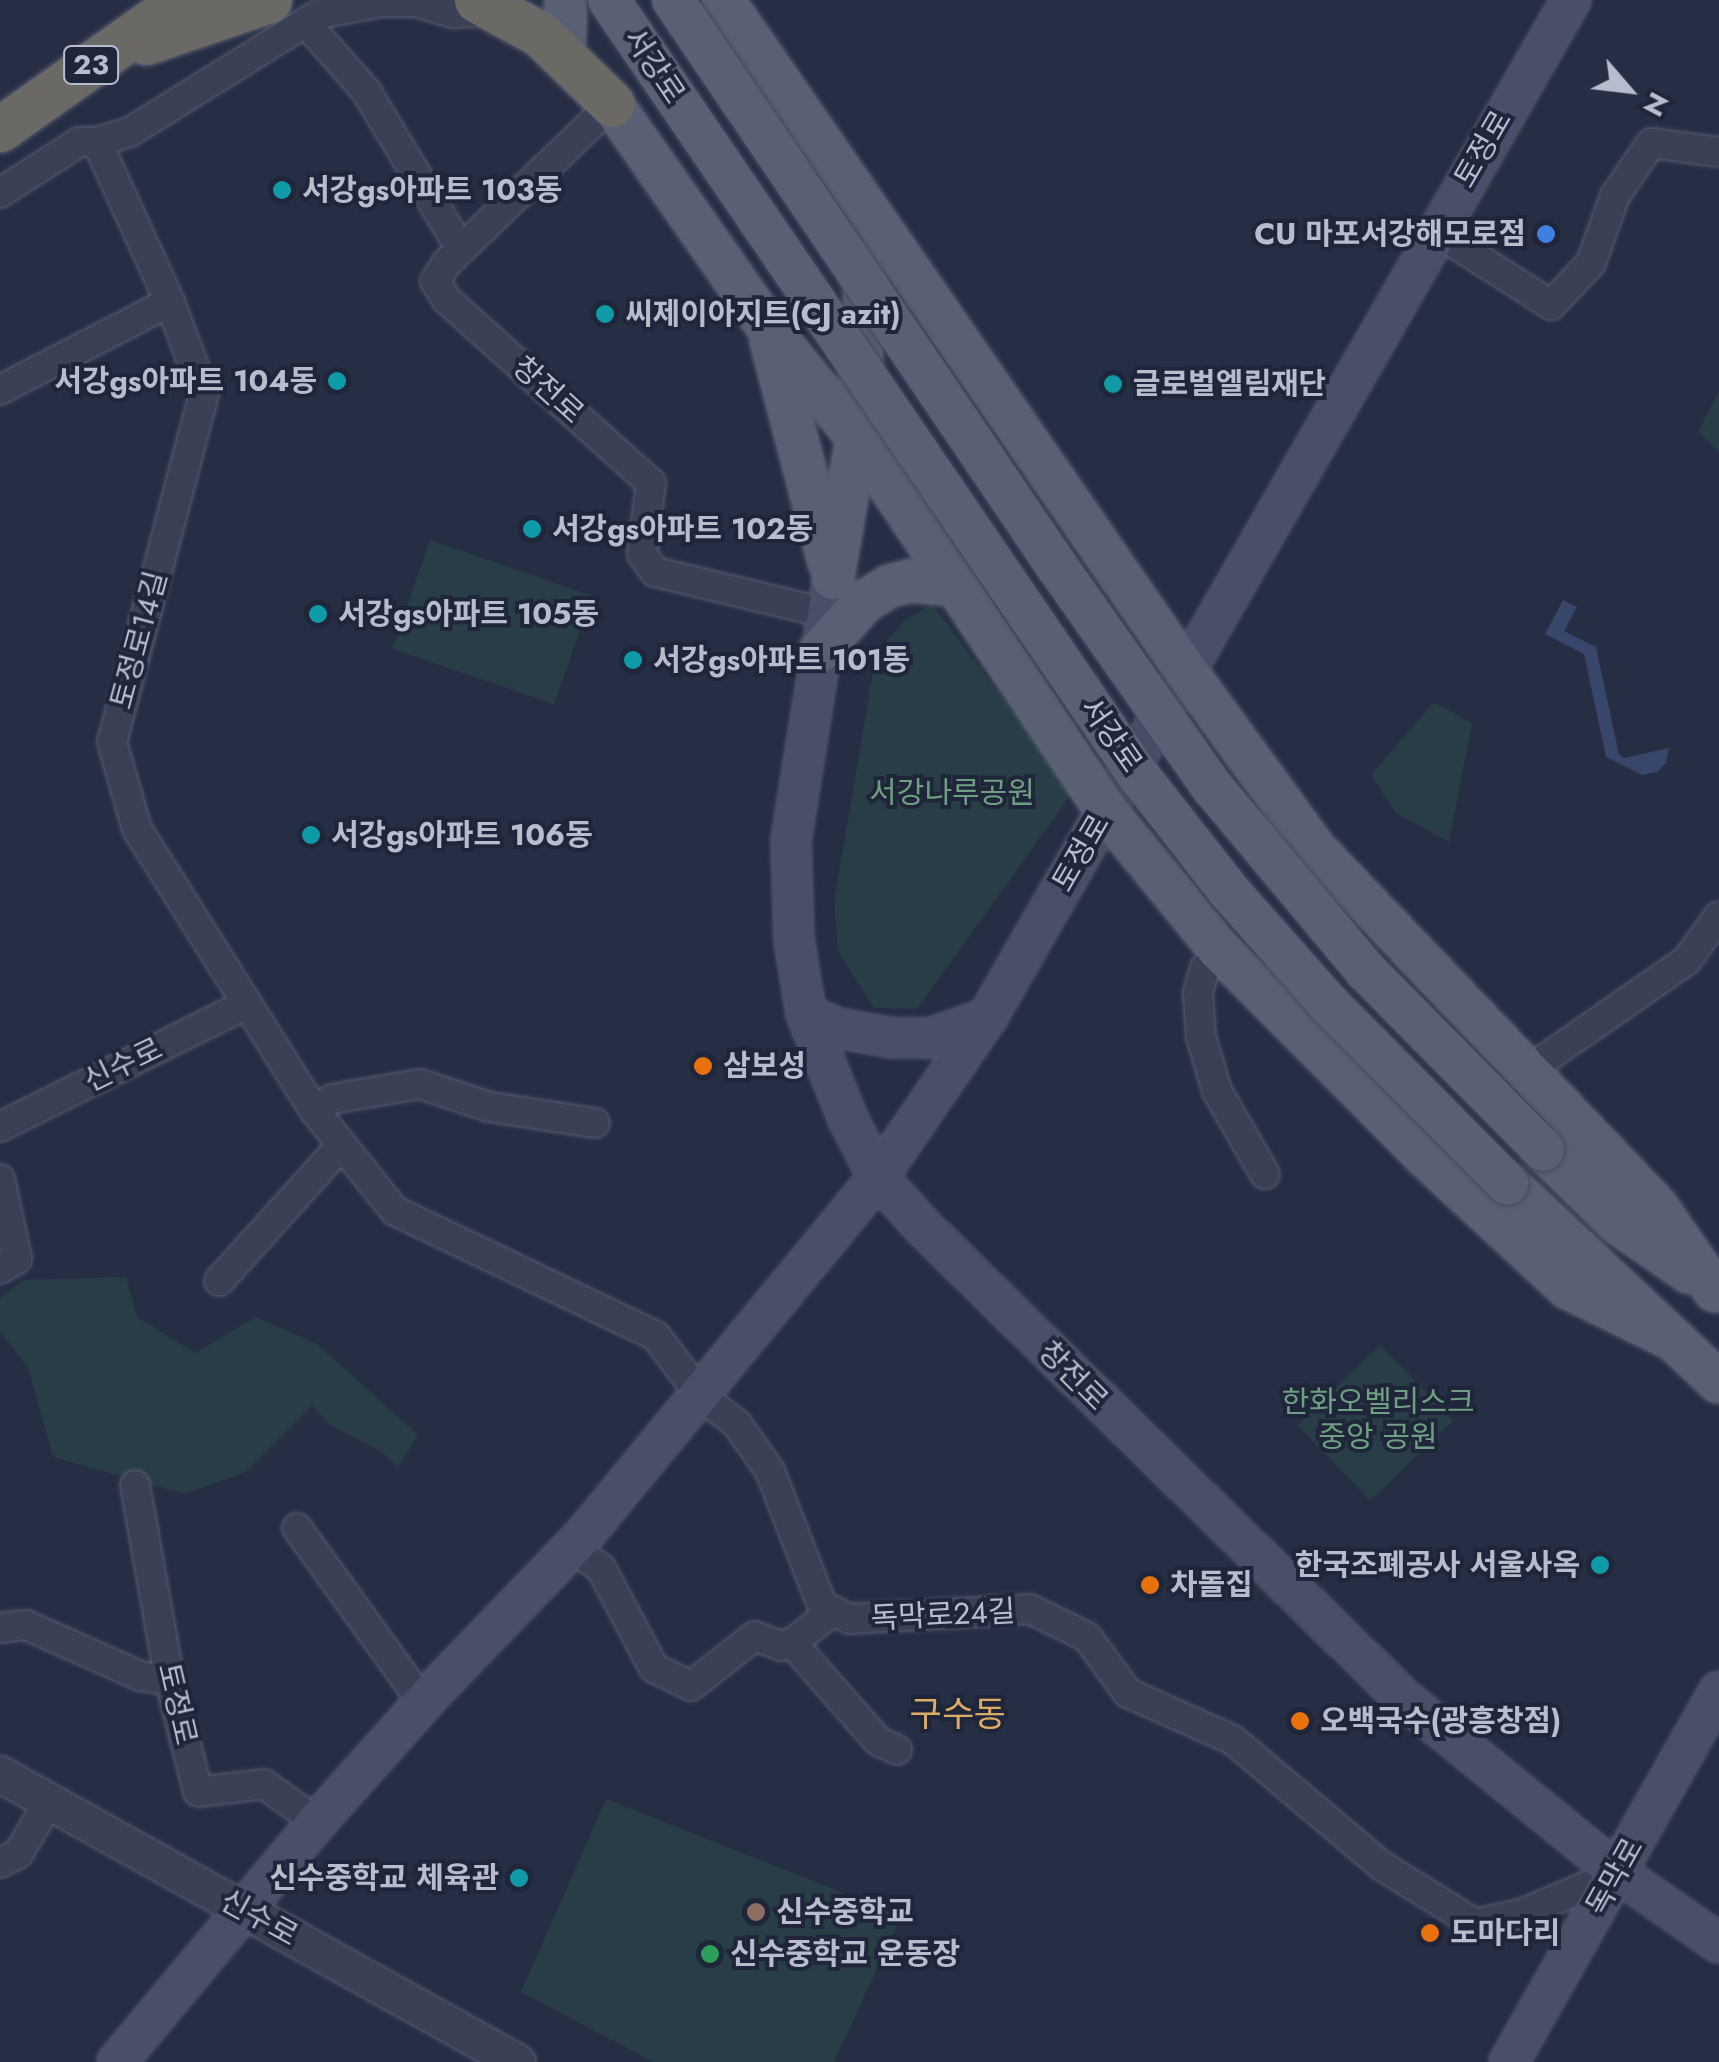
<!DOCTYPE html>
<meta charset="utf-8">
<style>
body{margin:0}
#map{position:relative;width:1719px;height:2062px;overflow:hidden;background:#262e44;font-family:Jost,"Noto Sans KR",sans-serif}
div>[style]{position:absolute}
.green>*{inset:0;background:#283d45;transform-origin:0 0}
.water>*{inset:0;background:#39466b}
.roads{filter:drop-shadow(0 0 2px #565c6e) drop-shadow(0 0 2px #565c6e)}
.minor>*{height:28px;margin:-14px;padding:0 14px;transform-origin:14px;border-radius:14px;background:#3b4154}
.tertiary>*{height:35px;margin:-17.5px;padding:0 17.5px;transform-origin:17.5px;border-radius:17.5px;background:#3b4154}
.secondary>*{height:38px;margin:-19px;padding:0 19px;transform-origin:19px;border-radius:19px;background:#494f67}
.primary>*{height:42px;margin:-21px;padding:0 21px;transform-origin:21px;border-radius:21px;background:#596074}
.trunk>*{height:45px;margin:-22.5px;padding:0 22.5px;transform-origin:22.5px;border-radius:22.5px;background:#6a6966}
.bridges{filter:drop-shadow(0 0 2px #444a5d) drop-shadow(0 0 2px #444a5d)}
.primary-bridge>*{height:42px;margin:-21px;padding:0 21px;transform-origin:21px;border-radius:21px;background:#596074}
.dots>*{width:28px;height:28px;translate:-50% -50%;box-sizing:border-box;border:5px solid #1f2639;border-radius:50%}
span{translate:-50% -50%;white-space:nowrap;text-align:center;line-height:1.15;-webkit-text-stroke:8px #1f2639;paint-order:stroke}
.shield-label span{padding:2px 8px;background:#1f2639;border:2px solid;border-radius:8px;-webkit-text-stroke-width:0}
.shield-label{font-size:28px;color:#b8bdcd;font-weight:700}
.street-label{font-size:30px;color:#b8bdcd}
.poi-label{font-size:30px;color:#b8bdcd;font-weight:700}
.left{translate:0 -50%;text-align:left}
.right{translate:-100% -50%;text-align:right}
.park-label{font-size:30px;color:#6e9f82}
.quarter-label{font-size:35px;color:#dbac66}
.north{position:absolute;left:1579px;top:40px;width:100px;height:100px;-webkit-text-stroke:8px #1f2639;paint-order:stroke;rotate:118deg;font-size:28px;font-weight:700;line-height:40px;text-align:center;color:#b8bdcd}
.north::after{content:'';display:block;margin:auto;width:35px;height:45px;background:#b8bdcd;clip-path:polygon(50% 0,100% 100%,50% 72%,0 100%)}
</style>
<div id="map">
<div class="green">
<div style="clip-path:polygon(1719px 391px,1719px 452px,1698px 431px)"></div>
<div style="left:430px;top:540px;width:171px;height:115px;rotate:19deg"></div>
<div style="clip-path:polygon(932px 604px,1073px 792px,917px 1009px,874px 1008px,838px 951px,834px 902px,876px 654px,904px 621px)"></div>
<div style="clip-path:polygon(1434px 702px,1472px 723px,1449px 842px,1396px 813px,1371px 775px)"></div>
<div style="clip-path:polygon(126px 1277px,137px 1317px,195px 1353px,256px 1317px,317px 1344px,418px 1435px,398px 1467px,380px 1451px,330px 1425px,312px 1406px,246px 1472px,185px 1494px,53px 1457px,28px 1367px,0 1332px,0 1298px,24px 1280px)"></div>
<div style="left:1380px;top:1345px;width:105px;height:115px;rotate:46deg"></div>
<div style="clip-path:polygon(606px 1799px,901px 1916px,834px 2062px,653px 2062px,521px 1992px)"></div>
</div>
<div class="water">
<div style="clip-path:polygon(1563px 600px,1577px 607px,1564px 631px,1596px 647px,1619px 755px,1624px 758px,1669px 748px,1666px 763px,1657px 772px,1642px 775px,1606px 757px,1584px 654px,1545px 634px)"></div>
</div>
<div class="roads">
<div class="minor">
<div style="left:306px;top:23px;width:91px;rotate:48.6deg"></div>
<div style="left:366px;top:91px;width:184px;rotate:59deg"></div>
<div style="left:612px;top:104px;width:231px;rotate:136.1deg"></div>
<div style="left:446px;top:264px;width:20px;rotate:123deg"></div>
<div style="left:435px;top:281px;width:22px;rotate:58deg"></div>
<div style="left:447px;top:300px;width:274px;rotate:41.9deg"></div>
<div style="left:651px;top:483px;width:72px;rotate:97.2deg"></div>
<div style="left:642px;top:554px;width:22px;rotate:54deg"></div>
<div style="left:655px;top:572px;width:176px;rotate:13.5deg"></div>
<div style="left:97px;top:142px;width:176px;rotate:65.5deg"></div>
<div style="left:170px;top:302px;width:98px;rotate:69.7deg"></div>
<div style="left:204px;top:394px;width:360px;rotate:104.8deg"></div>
<div style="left:112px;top:742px;width:91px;rotate:74deg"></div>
<div style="left:137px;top:829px;width:332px;rotate:57.8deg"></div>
<div style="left:314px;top:1110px;width:129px;rotate:51.3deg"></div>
<div style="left:395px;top:1211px;width:289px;rotate:25.6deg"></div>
<div style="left:656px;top:1336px;width:75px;rotate:53.1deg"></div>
<div style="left:701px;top:1396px;width:46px;rotate:37.9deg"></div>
<div style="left:737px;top:1424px;width:57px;rotate:54.9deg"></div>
<div style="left:770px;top:1471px;width:144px;rotate:68.8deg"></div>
<div style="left:822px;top:1605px;width:31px;rotate:27deg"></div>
<div style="left:850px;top:1619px;width:180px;rotate:-3.2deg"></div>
<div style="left:1030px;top:1609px;width:64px;rotate:26.2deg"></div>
<div style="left:1087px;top:1637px;width:69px;rotate:53.8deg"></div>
<div style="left:1128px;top:1693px;width:115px;rotate:24.1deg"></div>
<div style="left:1233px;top:1740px;width:195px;rotate:40.2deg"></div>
<div style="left:1382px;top:1866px;width:110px;rotate:31.7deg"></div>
<div style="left:1476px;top:1924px;width:49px;rotate:-12.9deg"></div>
<div style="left:1524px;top:1913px;width:102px;rotate:-23.1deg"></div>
<div style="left:0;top:193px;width:94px;rotate:-32.8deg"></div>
<div style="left:79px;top:142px;width:18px"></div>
<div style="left:97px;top:142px;width:34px;rotate:-17deg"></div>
<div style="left:130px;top:132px;width:223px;rotate:-32deg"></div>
<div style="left:319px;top:14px;width:64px;rotate:-10.8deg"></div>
<div style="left:382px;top:2px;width:34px"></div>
<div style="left:416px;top:2px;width:39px;rotate:17deg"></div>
<div style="left:453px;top:13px;width:43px;rotate:-2.7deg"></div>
<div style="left:1435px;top:231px;width:138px;rotate:32.5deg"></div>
<div style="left:1551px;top:305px;width:58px;rotate:-46.4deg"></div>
<div style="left:1591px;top:263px;width:71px;rotate:-70.3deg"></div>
<div style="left:1615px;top:196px;width:64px;rotate:-55.8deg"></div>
<div style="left:1651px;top:143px;width:69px;rotate:7.5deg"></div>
<div style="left:0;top:390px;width:191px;rotate:-27.4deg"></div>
<div style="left:1219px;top:949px;width:24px;rotate:126deg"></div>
<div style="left:1205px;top:968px;width:26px;rotate:106deg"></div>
<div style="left:1198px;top:993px;width:44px;rotate:86.1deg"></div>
<div style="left:1201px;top:1037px;width:56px;rotate:73.5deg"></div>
<div style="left:1217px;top:1091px;width:96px;rotate:60deg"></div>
<div style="left:1526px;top:1072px;width:196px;rotate:-34.8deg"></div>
<div style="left:1687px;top:960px;width:54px;rotate:-54deg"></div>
<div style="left:314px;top:1110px;width:21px;rotate:-31deg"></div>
<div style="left:332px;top:1099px;width:89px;rotate:-9.7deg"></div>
<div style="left:420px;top:1084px;width:74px;rotate:18.2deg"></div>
<div style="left:490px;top:1107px;width:106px;rotate:8.7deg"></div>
<div style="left:0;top:1127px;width:276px;rotate:-26.5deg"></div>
<div style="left:0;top:1179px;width:82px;rotate:78deg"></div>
<div style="left:17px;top:1259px;width:20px;rotate:150deg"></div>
<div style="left:219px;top:1281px;width:183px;rotate:-47.9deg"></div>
<div style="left:135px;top:1485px;width:199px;rotate:79.9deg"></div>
<div style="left:170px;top:1681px;width:114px;rotate:75.8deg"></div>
<div style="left:198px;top:1792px;width:66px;rotate:-6.9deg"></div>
<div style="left:264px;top:1784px;width:65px;rotate:35.6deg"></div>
<div style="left:297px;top:1528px;width:216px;rotate:54.2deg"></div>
<div style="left:572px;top:1548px;width:35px;rotate:35deg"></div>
<div style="left:601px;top:1568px;width:113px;rotate:62.1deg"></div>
<div style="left:654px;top:1668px;width:41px;rotate:25.9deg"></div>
<div style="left:691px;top:1686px;width:81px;rotate:-38deg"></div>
<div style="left:755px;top:1636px;width:28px;rotate:21deg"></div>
<div style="left:781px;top:1646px;width:11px;rotate:-15deg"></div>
<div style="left:792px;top:1643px;width:52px;rotate:-38deg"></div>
<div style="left:0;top:1628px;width:26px;rotate:-7deg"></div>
<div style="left:26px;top:1625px;width:125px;rotate:24.1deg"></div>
<div style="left:140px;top:1676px;width:30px;rotate:9deg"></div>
<div style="left:792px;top:1643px;width:130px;rotate:48.7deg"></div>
<div style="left:878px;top:1741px;width:21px;rotate:25deg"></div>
<div style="left:0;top:1863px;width:20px;rotate:-27deg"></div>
<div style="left:18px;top:1854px;width:61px;rotate:-59.2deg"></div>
</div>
<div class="tertiary">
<div style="left:0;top:1774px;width:592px;rotate:29.12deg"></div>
</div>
<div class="secondary">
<div style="left:833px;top:578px;width:264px;rotate:99.1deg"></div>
<div style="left:791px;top:839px;width:100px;rotate:88.3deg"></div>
<div style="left:794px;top:939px;width:76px;rotate:80.9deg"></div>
<div style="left:806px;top:1014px;width:113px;rotate:68.2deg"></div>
<div style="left:848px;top:1119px;width:65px;rotate:62.7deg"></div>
<div style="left:878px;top:1177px;width:69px;rotate:48deg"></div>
<div style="left:924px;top:1228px;width:671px;rotate:44.46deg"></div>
<div style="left:1403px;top:1698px;width:277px;rotate:39.1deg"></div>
<div style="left:1618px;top:1873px;width:123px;rotate:34.7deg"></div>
<div style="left:806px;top:1014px;width:34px;rotate:24deg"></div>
<div style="left:837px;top:1028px;width:57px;rotate:10.1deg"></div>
<div style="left:893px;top:1038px;width:37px"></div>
<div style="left:930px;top:1038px;width:60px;rotate:-19.3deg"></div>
<div style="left:117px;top:2062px;width:312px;rotate:-50.2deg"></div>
<div style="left:317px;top:1822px;width:170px;rotate:-48.3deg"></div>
<div style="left:430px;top:1695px;width:223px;rotate:-46.1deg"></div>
<div style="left:585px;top:1534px;width:462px;rotate:-50.6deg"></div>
<div style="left:878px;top:1177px;width:193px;rotate:-55.6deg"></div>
<div style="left:987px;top:1018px;width:1174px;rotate:-60.16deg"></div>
<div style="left:1509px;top:2062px;width:426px;rotate:-60.5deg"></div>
</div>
<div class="primary">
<div style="left:723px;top:0;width:814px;rotate:55.41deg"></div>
<div style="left:1185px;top:670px;width:221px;rotate:54deg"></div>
<div style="left:1315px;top:849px;width:495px;rotate:46.3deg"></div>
<div style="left:1657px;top:1207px;width:102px;rotate:55.4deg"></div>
<div style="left:564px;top:54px;width:54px;rotate:-87.9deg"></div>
<div style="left:612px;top:104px;width:271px;rotate:55.1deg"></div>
<div style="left:767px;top:326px;width:143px;rotate:51deg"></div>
<div style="left:857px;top:437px;width:449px;rotate:56.3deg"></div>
<div style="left:1106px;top:811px;width:178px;rotate:50.7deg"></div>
<div style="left:1219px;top:949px;width:288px;rotate:45.1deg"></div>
<div style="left:1422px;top:1153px;width:199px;rotate:42.8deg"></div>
<div style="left:1568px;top:1288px;width:118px;rotate:26.1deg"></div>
<div style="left:771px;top:341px;width:228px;rotate:75.3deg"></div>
<div style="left:833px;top:578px;width:143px;rotate:-80.3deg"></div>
<div style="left:857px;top:437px;width:142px;rotate:-86.8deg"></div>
<div style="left:865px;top:295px;width:34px;rotate:-98deg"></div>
<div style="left:820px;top:651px;width:67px;rotate:-48deg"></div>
<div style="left:865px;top:601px;width:29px;rotate:-31deg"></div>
<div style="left:890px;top:586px;width:21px;rotate:-14deg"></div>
<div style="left:910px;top:581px;width:47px;rotate:4.9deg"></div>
<div style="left:1543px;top:1150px;width:106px;rotate:44.2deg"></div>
<div style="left:1619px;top:1224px;width:86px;rotate:34.6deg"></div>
<div style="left:1508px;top:1184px;width:289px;rotate:43.2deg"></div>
</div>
<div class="trunk">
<div style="left:477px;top:0;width:72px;rotate:28.4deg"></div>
<div style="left:540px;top:34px;width:100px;rotate:44.2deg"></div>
<div style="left:146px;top:42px;width:130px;rotate:-18.9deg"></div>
<div style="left:0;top:129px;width:223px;rotate:-35.3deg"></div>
</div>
</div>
<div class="bridges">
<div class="primary-bridge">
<div style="left:609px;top:0;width:935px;rotate:55.68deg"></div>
<div style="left:1136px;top:772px;width:151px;rotate:52deg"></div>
<div style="left:1229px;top:891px;width:152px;rotate:48.5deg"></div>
<div style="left:1330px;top:1005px;width:252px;rotate:45.2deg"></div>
<div style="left:673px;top:0;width:683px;rotate:55.87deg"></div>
<div style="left:1056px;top:565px;width:273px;rotate:54.9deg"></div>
<div style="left:1213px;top:788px;width:239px;rotate:50.1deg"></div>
<div style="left:1366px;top:971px;width:252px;rotate:45.3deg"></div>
</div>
</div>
<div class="dots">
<div style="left:282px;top:190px;background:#0f9aa8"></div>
<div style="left:1546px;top:234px;background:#3f7fe0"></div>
<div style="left:605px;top:314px;background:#0f9aa8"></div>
<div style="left:337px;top:381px;background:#0f9aa8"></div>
<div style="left:1113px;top:384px;background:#0f9aa8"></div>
<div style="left:532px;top:529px;background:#0f9aa8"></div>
<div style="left:318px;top:614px;background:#0f9aa8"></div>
<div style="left:633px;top:660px;background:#0f9aa8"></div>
<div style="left:311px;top:835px;background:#0f9aa8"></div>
<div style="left:703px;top:1066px;background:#e8710a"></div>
<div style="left:1600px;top:1565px;background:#0f9aa8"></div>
<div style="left:1150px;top:1585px;background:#e8710a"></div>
<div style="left:1300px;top:1721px;background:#e8710a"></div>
<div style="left:519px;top:1878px;background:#0f9aa8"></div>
<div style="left:756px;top:1912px;background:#8d6e63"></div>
<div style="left:1430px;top:1933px;background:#e8710a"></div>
<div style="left:710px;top:1954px;background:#2e9e5b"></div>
</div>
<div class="shield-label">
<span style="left:91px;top:65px">23</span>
</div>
<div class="street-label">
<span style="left:654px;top:66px;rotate:56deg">서강로</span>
<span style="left:1483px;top:149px;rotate:-60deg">토정로</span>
<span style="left:548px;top:390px;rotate:42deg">창전로</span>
<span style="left:139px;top:640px;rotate:-75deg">토정로14길</span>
<span style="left:1111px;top:735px;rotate:55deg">서강로</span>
<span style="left:1081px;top:853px;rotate:-60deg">토정로</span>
<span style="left:123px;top:1065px;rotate:-26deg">신수로</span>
<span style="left:1073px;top:1376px;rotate:45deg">창전로</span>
<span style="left:943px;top:1615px;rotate:-3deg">독막로24길</span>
<span style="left:177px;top:1704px;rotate:77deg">토정로</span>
<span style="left:1615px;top:1877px;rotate:-61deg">독막로</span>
<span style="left:259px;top:1918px;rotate:29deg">신수로</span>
</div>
<div class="poi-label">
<span class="left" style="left:302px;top:190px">서강gs아파트 103동</span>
<span class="right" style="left:1526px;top:234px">CU 마포서강해모로점</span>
<span class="left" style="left:625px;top:314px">씨제이아지트(CJ azit)</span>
<span class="right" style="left:317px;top:381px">서강gs아파트 104동</span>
<span class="left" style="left:1133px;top:384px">글로벌엘림재단</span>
<span class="left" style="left:552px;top:529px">서강gs아파트 102동</span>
<span class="left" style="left:338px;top:614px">서강gs아파트 105동</span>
<span class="left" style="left:653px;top:660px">서강gs아파트 101동</span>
<span class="left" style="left:331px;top:835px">서강gs아파트 106동</span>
<span class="left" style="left:723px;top:1066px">삼보성</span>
<span class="right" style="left:1580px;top:1565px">한국조폐공사 서울사옥</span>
<span class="left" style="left:1170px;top:1585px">차돌집</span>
<span class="left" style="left:1320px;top:1721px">오백국수(광흥창점)</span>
<span class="right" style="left:499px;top:1878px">신수중학교 체육관</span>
<span class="left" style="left:776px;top:1912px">신수중학교</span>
<span class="left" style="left:1450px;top:1933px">도마다리</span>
<span class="left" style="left:730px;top:1954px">신수중학교 운동장</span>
</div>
<div class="park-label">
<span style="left:952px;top:793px">서강나루공원</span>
<span style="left:1378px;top:1419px">한화오벨리스크<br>중앙 공원</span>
</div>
<div class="quarter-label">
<span style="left:958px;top:1714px">구수동</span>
</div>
<div class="north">N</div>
</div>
